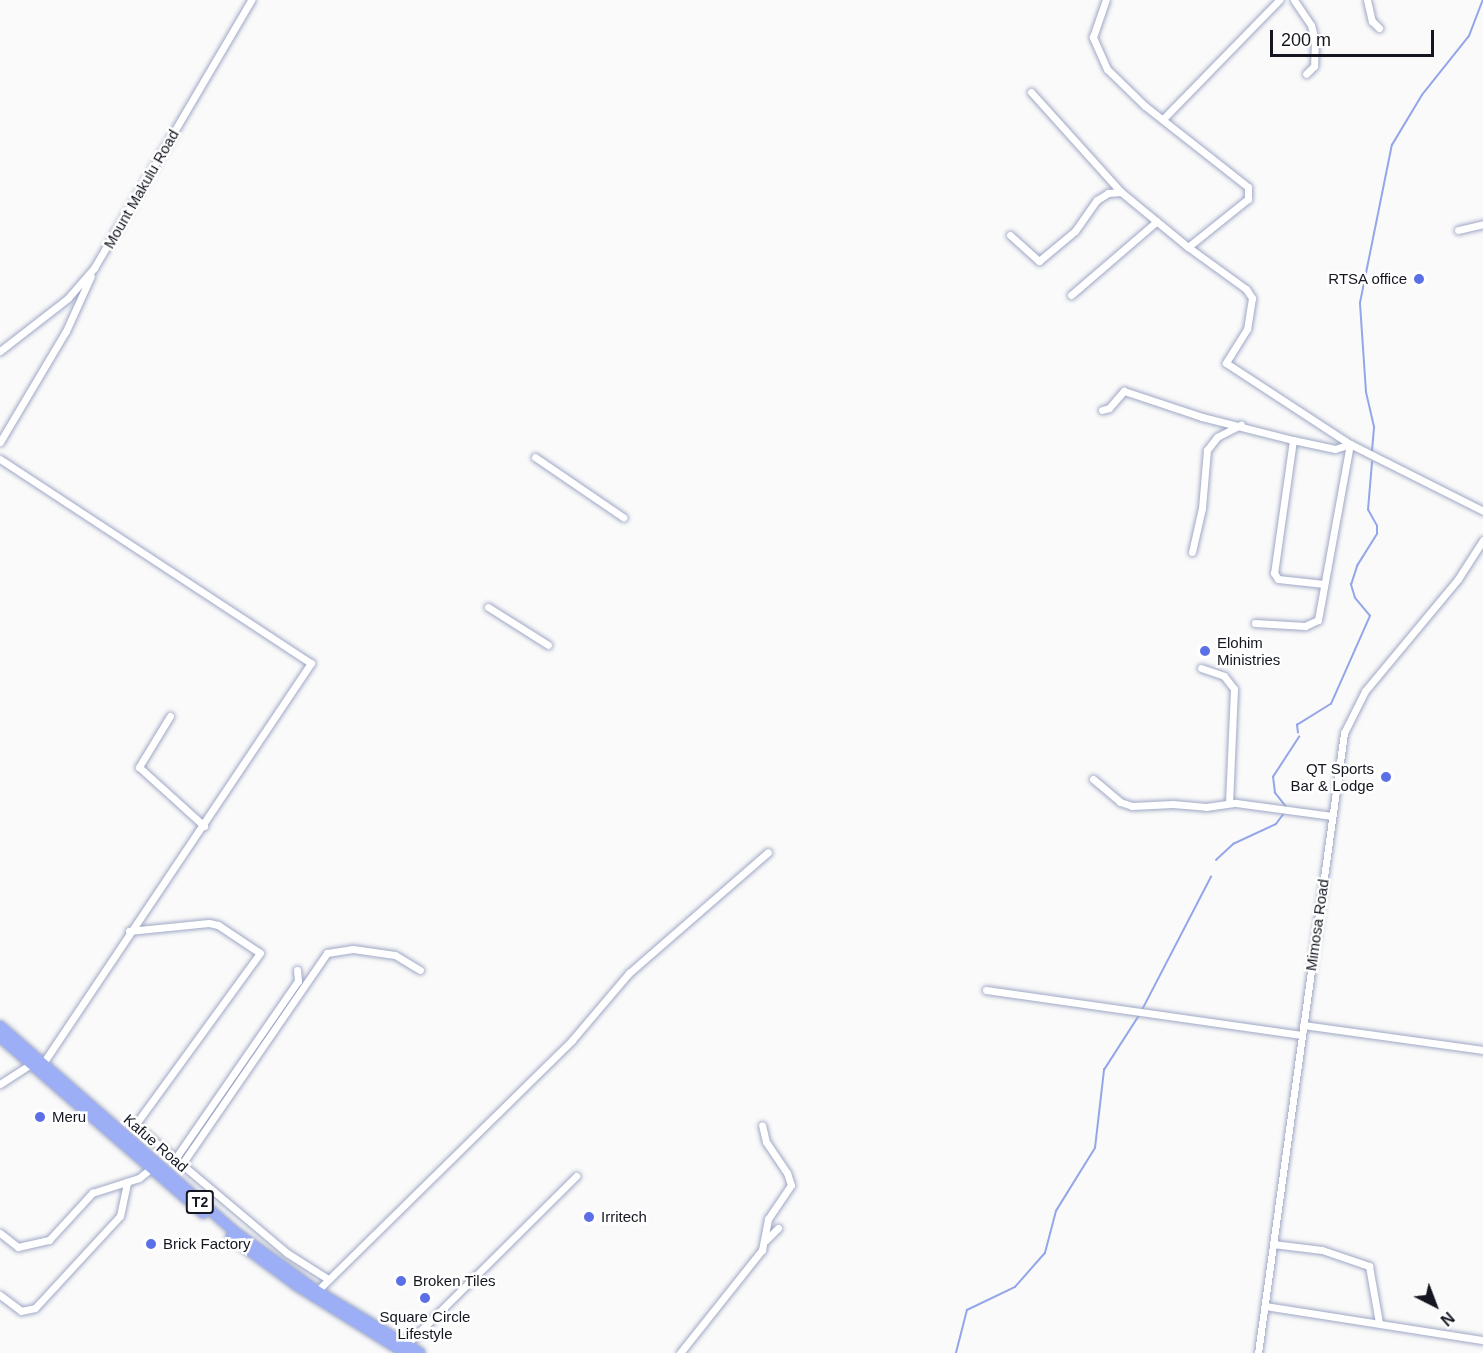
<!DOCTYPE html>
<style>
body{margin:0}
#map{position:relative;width:1483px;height:1353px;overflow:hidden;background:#fafafa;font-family:Helvetica,sans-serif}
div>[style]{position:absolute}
.stream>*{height:1.5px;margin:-0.75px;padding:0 0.75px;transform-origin:0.75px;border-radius:0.75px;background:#94a6e9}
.roads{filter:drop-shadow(0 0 2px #9fa8c5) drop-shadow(0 0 2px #9fa8c5)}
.minor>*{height:7px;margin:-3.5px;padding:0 3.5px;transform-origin:3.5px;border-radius:3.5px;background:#fff}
.highway>*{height:10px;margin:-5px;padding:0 5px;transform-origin:5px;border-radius:5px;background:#9caff6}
.dots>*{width:16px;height:16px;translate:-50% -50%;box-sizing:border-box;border:3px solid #fff;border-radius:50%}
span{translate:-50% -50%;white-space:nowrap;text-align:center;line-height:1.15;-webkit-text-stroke:5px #fff;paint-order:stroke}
.shield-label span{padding:2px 4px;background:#fff;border:2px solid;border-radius:4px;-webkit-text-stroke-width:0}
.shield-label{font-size:14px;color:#141721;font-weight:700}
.street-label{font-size:15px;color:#141721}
.poi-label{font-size:15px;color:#141721}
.right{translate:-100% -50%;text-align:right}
.left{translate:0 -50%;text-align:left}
.north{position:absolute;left:1405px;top:1275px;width:60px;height:60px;-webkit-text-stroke:4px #fff;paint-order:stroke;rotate:138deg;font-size:16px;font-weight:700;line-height:24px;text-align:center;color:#141721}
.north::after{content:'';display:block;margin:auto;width:21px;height:27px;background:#141721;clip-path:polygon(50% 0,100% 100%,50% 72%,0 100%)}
.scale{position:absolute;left:1270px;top:30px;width:164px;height:27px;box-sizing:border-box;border:3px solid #141721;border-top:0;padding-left:8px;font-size:18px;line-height:21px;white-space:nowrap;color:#141721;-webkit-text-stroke:4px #fff;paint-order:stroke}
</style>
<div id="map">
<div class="stream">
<div style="left:1372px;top:451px;width:24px;rotate:-85deg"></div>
<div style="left:1374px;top:427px;width:36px;rotate:-103deg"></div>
<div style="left:1366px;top:392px;width:89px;rotate:-93.9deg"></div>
<div style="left:1360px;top:303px;width:161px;rotate:-78.6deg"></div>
<div style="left:1392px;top:145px;width:58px;rotate:-59deg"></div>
<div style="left:1422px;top:95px;width:75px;rotate:-51.5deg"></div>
<div style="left:1469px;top:36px;width:39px;rotate:-69deg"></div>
<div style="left:1298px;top:733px;width:8px;rotate:-97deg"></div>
<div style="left:1297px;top:725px;width:40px;rotate:-32deg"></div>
<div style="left:1331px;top:704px;width:96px;rotate:-66.1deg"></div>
<div style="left:1370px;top:616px;width:23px;rotate:-130deg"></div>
<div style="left:1355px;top:598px;width:14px;rotate:-107deg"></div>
<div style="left:1351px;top:585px;width:20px;rotate:-72deg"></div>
<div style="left:1357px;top:566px;width:38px;rotate:-58deg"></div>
<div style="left:1377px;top:534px;width:8px;rotate:-90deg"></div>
<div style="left:1377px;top:526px;width:18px;rotate:-119deg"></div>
<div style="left:1368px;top:510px;width:48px;rotate:-85.2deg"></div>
<div style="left:1286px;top:807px;width:18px;rotate:-128deg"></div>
<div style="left:1275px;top:793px;width:16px;rotate:-97deg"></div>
<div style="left:1273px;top:777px;width:48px;rotate:-57deg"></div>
<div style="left:1216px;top:860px;width:23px;rotate:-43deg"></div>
<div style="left:1233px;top:844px;width:47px;rotate:-24.9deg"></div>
<div style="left:1276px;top:824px;width:15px;rotate:-53deg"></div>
<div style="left:1142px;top:1010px;width:150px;rotate:-62.6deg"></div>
<div style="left:956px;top:1353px;width:44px;rotate:-75.7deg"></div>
<div style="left:967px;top:1310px;width:53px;rotate:-25.6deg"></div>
<div style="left:1015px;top:1287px;width:45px;rotate:-48.6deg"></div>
<div style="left:1045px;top:1253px;width:43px;rotate:-75.3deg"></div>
<div style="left:1056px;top:1211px;width:74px;rotate:-58.2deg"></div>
<div style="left:1095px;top:1148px;width:79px;rotate:-83.4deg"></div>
<div style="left:1104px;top:1070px;width:67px;rotate:-57.3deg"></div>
</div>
<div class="roads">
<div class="minor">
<div style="left:1294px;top:0;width:30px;rotate:56deg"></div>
<div style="left:1311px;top:25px;width:16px;rotate:75deg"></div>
<div style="left:1315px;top:40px;width:26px;rotate:92deg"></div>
<div style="left:1314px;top:66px;width:11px;rotate:135deg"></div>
<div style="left:1367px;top:0;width:22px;rotate:77deg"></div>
<div style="left:1372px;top:21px;width:10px;rotate:45deg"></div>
<div style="left:1031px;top:92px;width:135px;rotate:48deg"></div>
<div style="left:1121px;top:192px;width:87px;rotate:39.4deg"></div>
<div style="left:1188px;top:247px;width:77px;rotate:-38.7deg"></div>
<div style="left:1248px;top:199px;width:12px;rotate:-90deg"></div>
<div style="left:1248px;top:187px;width:131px;rotate:-141.8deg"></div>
<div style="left:1145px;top:106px;width:53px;rotate:-135.8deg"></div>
<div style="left:1107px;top:69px;width:35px;rotate:-114deg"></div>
<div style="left:1093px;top:37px;width:39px;rotate:-71deg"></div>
<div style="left:1164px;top:118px;width:165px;rotate:-45.7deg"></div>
<div style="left:1458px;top:230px;width:26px;rotate:-13deg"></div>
<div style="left:1010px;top:235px;width:39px;rotate:42deg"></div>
<div style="left:1039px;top:261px;width:47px;rotate:-39.8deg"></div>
<div style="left:1075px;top:231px;width:38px;rotate:-55deg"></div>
<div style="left:1097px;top:200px;width:13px;rotate:-32deg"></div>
<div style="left:1108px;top:193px;width:13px;rotate:-4deg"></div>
<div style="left:1188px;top:247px;width:72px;rotate:35.9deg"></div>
<div style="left:1246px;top:289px;width:11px;rotate:56deg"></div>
<div style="left:1252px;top:298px;width:31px;rotate:99deg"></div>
<div style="left:1247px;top:329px;width:40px;rotate:122deg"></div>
<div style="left:1226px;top:363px;width:148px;rotate:33.2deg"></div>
<div style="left:1350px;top:444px;width:149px;rotate:26.7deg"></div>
<div style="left:1071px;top:295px;width:113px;rotate:-40.7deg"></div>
<div style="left:0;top:351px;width:86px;rotate:-37.9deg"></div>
<div style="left:68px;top:298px;width:40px;rotate:-49deg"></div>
<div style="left:94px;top:268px;width:311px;rotate:-59.6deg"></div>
<div style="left:1102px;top:410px;width:7px;rotate:-16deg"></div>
<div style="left:1109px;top:408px;width:23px;rotate:-49deg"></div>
<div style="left:1124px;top:391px;width:82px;rotate:18.4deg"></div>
<div style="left:1202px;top:417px;width:94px;rotate:14.2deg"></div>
<div style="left:1293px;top:440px;width:43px;rotate:12.1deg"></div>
<div style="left:1335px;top:449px;width:16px;rotate:-18deg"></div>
<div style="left:1293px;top:440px;width:134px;rotate:98.1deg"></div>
<div style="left:1274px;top:573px;width:7px;rotate:56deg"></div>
<div style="left:1278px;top:579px;width:46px;rotate:6.2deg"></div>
<div style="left:0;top:442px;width:129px;rotate:-59.3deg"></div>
<div style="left:66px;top:331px;width:60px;rotate:-65.6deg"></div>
<div style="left:535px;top:457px;width:107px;rotate:34.3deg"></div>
<div style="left:0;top:459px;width:372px;rotate:33.3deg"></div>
<div style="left:311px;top:663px;width:481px;rotate:123.8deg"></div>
<div style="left:1192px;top:552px;width:45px;rotate:-77.2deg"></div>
<div style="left:1202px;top:508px;width:58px;rotate:-85.1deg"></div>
<div style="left:1207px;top:450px;width:16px;rotate:-52deg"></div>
<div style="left:1217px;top:437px;width:27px;rotate:-27deg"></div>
<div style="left:488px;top:607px;width:71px;rotate:32.3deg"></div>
<div style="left:1255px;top:623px;width:50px;rotate:3.4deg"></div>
<div style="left:1305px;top:626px;width:14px;rotate:-25deg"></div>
<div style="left:1318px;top:620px;width:179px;rotate:-79.7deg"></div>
<div style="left:1201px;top:668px;width:24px;rotate:19deg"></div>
<div style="left:1224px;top:676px;width:16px;rotate:52deg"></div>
<div style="left:1234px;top:689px;width:114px;rotate:92.5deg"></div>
<div style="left:170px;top:716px;width:60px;rotate:121.3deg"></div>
<div style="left:139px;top:767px;width:88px;rotate:42.2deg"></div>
<div style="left:1093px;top:779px;width:35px;rotate:40deg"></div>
<div style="left:1120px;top:802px;width:13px;rotate:18deg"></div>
<div style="left:1132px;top:806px;width:41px;rotate:-2.8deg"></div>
<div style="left:1173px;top:804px;width:33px;rotate:5deg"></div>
<div style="left:1206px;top:807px;width:30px;rotate:-8deg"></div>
<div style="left:1236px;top:803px;width:97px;rotate:7.7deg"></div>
<div style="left:129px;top:931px;width:80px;rotate:-5.7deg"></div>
<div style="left:209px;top:923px;width:9px;rotate:13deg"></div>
<div style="left:218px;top:925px;width:50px;rotate:33.7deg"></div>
<div style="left:260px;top:953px;width:213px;rotate:126deg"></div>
<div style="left:135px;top:1125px;width:199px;rotate:40.1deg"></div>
<div style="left:287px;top:1253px;width:49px;rotate:32.4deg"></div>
<div style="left:986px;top:990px;width:319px;rotate:8.1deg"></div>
<div style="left:1303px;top:1025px;width:182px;rotate:7.9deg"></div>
<div style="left:0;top:1084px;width:37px;rotate:-33deg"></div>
<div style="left:175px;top:1159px;width:216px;rotate:-55.4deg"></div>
<div style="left:298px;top:981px;width:11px;rotate:-95deg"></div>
<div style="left:182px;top:1164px;width:256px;rotate:-55.5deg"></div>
<div style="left:327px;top:953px;width:26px;rotate:-9deg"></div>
<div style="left:353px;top:949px;width:42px;rotate:8.1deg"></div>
<div style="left:395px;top:955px;width:29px;rotate:31deg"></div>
<div style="left:0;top:1233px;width:23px;rotate:38deg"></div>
<div style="left:18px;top:1247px;width:32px;rotate:-13deg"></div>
<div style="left:49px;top:1240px;width:64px;rotate:-47.5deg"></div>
<div style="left:92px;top:1193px;width:49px;rotate:-17.7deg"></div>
<div style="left:139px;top:1178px;width:14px;rotate:-39deg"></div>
<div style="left:766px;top:1240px;width:17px;rotate:-45deg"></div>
<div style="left:1273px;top:1244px;width:49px;rotate:7deg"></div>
<div style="left:1322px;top:1250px;width:50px;rotate:18.8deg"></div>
<div style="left:1369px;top:1266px;width:58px;rotate:80deg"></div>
<div style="left:317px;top:1291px;width:358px;rotate:-44.5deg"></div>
<div style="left:572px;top:1040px;width:88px;rotate:-49.6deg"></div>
<div style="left:629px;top:973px;width:184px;rotate:-41deg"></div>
<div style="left:0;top:1295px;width:26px;rotate:37deg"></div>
<div style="left:21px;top:1311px;width:14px;rotate:-12deg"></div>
<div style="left:35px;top:1308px;width:125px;rotate:-47.3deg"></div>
<div style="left:120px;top:1216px;width:35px;rotate:-78deg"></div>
<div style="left:1265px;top:1306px;width:221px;rotate:8.9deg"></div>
<div style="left:406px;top:1345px;width:240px;rotate:-44.8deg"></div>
<div style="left:680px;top:1353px;width:132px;rotate:-51.5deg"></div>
<div style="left:762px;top:1250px;width:32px;rotate:-79deg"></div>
<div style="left:768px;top:1219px;width:41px;rotate:-55.9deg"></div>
<div style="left:791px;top:1185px;width:13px;rotate:-108deg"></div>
<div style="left:787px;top:1173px;width:37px;rotate:-124deg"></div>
<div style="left:766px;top:1142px;width:17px;rotate:-103deg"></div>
<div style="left:1258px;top:1353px;width:626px;rotate:-82.1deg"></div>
<div style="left:1344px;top:733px;width:47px;rotate:-63.4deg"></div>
<div style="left:1365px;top:691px;width:146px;rotate:-50.3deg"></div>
<div style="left:1458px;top:579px;width:46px;rotate:-57.3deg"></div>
</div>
<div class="highway">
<div style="left:0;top:1026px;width:316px;rotate:41.2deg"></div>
<div style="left:238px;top:1234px;width:97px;rotate:35.8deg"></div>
<div style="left:317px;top:1291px;width:120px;rotate:31deg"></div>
<div style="left:0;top:1037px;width:269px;rotate:40.9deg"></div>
<div style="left:231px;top:1237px;width:81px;rotate:36.4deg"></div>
<div style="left:296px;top:1285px;width:125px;rotate:31.9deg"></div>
</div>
</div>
<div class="dots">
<div style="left:1419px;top:279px;background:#5b6fe6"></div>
<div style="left:1205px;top:651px;background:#5b6fe6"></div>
<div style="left:1386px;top:777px;background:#5b6fe6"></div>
<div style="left:40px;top:1117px;background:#5b6fe6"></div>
<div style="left:589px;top:1217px;background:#5b6fe6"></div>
<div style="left:151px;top:1244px;background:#5b6fe6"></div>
<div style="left:401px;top:1281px;background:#5b6fe6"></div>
<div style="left:425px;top:1298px;background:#5b6fe6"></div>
</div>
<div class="shield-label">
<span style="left:200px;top:1202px">T2</span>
</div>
<div class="street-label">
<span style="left:141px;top:189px;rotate:-60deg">Mount Makulu Road</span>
<span style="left:1317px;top:925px;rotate:-82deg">Mimosa Road</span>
<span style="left:156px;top:1143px;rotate:41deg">Kafue Road</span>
</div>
<div class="poi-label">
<span class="right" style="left:1407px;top:279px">RTSA office</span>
<span class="left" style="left:1217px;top:651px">Elohim<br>Ministries</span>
<span class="right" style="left:1374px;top:777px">QT Sports<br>Bar &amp; Lodge</span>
<span class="left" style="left:52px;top:1117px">Meru</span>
<span class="left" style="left:601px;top:1217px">Irritech</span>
<span class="left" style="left:163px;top:1244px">Brick Factory</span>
<span class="left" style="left:413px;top:1281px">Broken Tiles</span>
<span style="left:425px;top:1325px">Square Circle<br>Lifestyle</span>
</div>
<div class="north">N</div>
<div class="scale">200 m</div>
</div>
